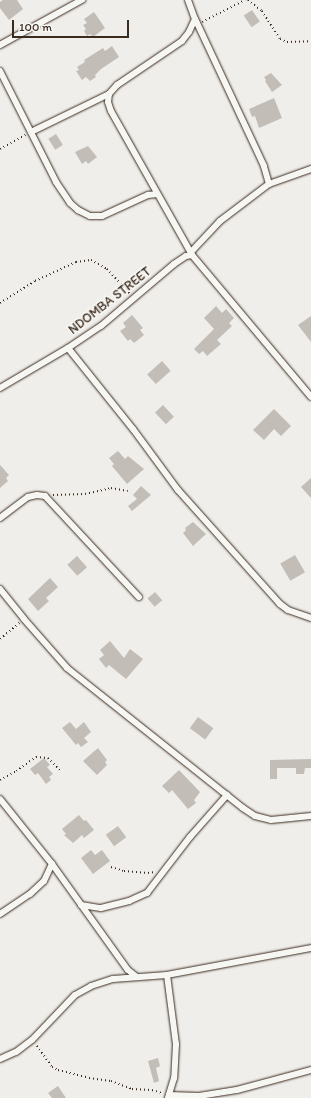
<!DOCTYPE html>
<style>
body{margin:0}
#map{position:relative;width:311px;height:1098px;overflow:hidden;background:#efeeea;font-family:Itim,sans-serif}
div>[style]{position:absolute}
.building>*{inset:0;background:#c2bdb7;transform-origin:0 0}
.path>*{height:1.5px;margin-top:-0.75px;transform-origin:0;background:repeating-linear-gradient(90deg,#3b2a1e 0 1px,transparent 0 4px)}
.roads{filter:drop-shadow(0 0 1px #3b2a1e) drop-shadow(0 0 1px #3b2a1e)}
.minor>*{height:6px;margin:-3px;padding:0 3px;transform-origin:3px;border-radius:3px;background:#f6f6f2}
span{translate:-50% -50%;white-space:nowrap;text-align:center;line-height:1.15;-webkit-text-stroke:3.5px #f6f6f2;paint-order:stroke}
.street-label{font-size:13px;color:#3b2a1e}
.scale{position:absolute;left:12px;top:20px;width:117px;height:18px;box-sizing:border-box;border:2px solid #3b2a1e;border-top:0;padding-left:5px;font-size:12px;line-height:14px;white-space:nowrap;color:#3b2a1e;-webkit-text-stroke:3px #f6f6f2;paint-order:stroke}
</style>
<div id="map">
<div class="building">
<div style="clip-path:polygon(3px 0,17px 0,23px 9px,9px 20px,0 8px,0 2px)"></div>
<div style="left:252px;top:10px;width:14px;height:10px;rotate:56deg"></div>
<div style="clip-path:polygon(94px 12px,105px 28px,93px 37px,90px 34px,87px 36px,84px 31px,86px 29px,83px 25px,87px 23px,84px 19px)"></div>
<div style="clip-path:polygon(112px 46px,119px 57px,101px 69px,95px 75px,96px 77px,90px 81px,86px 77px,82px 80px,76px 71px,79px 70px,77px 67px,85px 62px,84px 60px,103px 48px,105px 51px)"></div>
<div style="clip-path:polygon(271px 73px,282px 85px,272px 92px,265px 81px,266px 80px,264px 77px)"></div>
<div style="clip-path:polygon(274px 98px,282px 118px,259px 128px,255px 116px,252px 117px,249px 109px)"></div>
<div style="left:56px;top:134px;width:13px;height:9px;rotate:58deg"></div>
<div style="clip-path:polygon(88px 146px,97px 157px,88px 164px,86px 161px,82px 164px,75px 152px)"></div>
<div style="clip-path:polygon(216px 306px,222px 313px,226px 309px,234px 318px,229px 323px,232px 326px,217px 340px,221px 344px,207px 356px,203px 351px,199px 354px,194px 349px,214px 329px,204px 318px)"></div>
<div style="clip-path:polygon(132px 315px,143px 328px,140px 330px,144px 335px,134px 343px,130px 339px,128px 341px,120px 331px,126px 327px,123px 323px)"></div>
<div style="clip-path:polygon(311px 316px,311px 342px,298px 325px)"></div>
<div style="left:162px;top:361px;width:13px;height:20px;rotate:48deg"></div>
<div style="left:163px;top:405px;width:16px;height:11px;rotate:47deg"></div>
<div style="clip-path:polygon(274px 409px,291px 426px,281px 436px,274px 429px,264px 440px,253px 430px)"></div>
<div style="clip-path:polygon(118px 451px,125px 459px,128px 456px,144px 469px,127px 484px,112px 466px,114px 464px,109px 458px)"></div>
<div style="clip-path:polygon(0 465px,9px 475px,6px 478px,8px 481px,0 488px)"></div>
<div style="clip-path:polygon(311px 478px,311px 498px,301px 487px)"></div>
<div style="clip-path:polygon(141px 486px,151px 495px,132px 511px,128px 506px,137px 499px,133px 495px)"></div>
<div style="clip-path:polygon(193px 522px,206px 534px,193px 546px,183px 533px,186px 530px,185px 528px)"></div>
<div style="left:295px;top:555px;width:20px;height:17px;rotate:60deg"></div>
<div style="left:77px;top:556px;width:15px;height:13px;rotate:48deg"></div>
<div style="clip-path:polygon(50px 578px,58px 587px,46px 598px,49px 601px,38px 611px,28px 599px)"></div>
<div style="left:155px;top:592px;width:11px;height:10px;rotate:49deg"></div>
<div style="clip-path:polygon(110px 641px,124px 658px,130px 649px,143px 659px,126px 679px,109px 665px,106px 668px,99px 659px,104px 655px,100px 650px)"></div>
<div style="left:198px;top:717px;width:19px;height:14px;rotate:36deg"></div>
<div style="clip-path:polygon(70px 722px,76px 729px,84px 722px,91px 732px,84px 738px,88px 742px,81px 747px,78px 743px,76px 745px,62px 728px)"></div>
<div style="clip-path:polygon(98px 748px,107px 760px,105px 762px,107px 765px,97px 775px,83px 761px)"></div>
<div style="clip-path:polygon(44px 758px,50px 765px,47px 767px,53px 774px,49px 777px,51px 780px,46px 784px,38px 773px,35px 775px,30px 769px)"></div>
<div style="clip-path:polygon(311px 759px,311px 768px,305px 768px,304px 774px,296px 774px,296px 768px,277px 768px,277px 779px,270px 779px,270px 760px)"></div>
<div style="clip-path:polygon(179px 770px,200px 792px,194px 800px,196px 803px,188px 809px,172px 790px,169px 793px,162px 786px)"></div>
<div style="clip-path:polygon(79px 815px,84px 821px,86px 820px,94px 830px,84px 838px,82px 835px,73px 843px,64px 835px,66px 834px,62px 829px)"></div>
<div style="left:118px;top:826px;width:14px;height:15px;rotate:54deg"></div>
<div style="clip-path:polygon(91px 850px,95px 855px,102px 850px,110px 861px,93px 874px,81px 858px)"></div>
<div style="clip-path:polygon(158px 1058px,160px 1066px,156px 1068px,159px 1081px,154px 1083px,148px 1061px)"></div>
<div style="clip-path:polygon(58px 1086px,66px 1098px,52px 1098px,48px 1093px)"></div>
</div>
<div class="path">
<div style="left:248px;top:0;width:18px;rotate:38deg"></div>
<div style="left:262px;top:11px;width:33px;rotate:57deg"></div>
<div style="left:280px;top:39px;width:8px;rotate:23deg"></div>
<div style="left:287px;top:42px;width:24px;rotate:-2deg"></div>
<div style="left:202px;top:22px;width:48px;rotate:-27.1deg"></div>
<div style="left:0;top:149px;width:29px;rotate:-29deg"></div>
<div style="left:0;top:303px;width:41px;rotate:-32.2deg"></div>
<div style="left:35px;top:281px;width:45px;rotate:-24.9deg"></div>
<div style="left:76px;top:262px;width:15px;rotate:-8deg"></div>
<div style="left:91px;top:260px;width:18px;rotate:29deg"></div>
<div style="left:107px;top:269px;width:34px;rotate:47deg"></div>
<div style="left:53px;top:495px;width:32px;rotate:-2deg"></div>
<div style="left:85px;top:494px;width:27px;rotate:-13deg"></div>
<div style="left:111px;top:488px;width:17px;rotate:10deg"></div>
<div style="left:0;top:639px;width:25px;rotate:-40deg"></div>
<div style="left:0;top:780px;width:18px;rotate:-29deg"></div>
<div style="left:16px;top:771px;width:24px;rotate:-35deg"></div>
<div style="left:36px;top:757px;width:12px;rotate:5deg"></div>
<div style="left:48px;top:758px;width:18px;rotate:45deg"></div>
<div style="left:111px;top:867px;width:14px;rotate:17deg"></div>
<div style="left:124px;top:871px;width:24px;rotate:5deg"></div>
<div style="left:148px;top:873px;width:7px;rotate:-8deg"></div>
<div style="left:37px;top:1046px;width:26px;rotate:54deg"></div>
<div style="left:52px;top:1067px;width:7px;rotate:27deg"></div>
<div style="left:58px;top:1070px;width:32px;rotate:14deg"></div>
<div style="left:89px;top:1078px;width:22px;rotate:8deg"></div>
<div style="left:111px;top:1081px;width:22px;rotate:21deg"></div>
<div style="left:132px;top:1089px;width:20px;rotate:3deg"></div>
<div style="left:152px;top:1090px;width:10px;rotate:17deg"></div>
</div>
<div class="roads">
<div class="minor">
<div style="left:188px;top:0;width:20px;rotate:70deg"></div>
<div style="left:195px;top:19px;width:14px;rotate:115deg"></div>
<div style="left:189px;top:32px;width:11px;rotate:128deg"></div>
<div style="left:182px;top:41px;width:78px;rotate:145.9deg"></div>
<div style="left:117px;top:85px;width:12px;rotate:132deg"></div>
<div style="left:109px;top:94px;width:8px;rotate:97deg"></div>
<div style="left:108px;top:102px;width:9px;rotate:72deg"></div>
<div style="left:111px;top:111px;width:165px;rotate:60.6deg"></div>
<div style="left:192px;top:255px;width:185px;rotate:50deg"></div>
<div style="left:0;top:45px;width:94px;rotate:-28.8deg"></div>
<div style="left:0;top:71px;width:124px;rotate:63.2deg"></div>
<div style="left:56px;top:182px;width:25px;rotate:56deg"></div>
<div style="left:70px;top:203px;width:11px;rotate:41deg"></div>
<div style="left:78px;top:210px;width:13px;rotate:27deg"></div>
<div style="left:90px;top:216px;width:12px"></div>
<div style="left:102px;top:216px;width:51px;rotate:-24.5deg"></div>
<div style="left:148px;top:195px;width:9px;rotate:-6deg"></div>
<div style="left:31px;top:132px;width:87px;rotate:-26deg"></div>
<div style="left:269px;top:184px;width:45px;rotate:-19.7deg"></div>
<div style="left:191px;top:252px;width:42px;rotate:-46.9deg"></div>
<div style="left:220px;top:221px;width:61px;rotate:-37.1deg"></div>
<div style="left:269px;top:184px;width:19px;rotate:-106deg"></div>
<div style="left:264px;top:166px;width:162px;rotate:-115.1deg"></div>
<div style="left:68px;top:348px;width:104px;rotate:51.3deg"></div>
<div style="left:133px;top:429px;width:76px;rotate:53.6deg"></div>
<div style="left:178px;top:490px;width:153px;rotate:48.2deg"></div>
<div style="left:280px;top:604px;width:10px;rotate:37deg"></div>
<div style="left:288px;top:610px;width:24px;rotate:19deg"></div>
<div style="left:0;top:388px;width:79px;rotate:-30.5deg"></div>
<div style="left:68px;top:348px;width:40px;rotate:-34deg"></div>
<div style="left:101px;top:326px;width:96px;rotate:-40.3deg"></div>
<div style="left:174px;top:264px;width:14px;rotate:-34deg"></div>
<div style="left:186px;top:256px;width:6px;rotate:-9deg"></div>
<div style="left:0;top:518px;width:35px;rotate:-37deg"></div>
<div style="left:28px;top:497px;width:9px;rotate:-13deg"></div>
<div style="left:37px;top:495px;width:8px;rotate:7deg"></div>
<div style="left:45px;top:496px;width:138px;rotate:47.1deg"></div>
<div style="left:0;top:589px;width:38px;rotate:51deg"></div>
<div style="left:24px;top:619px;width:65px;rotate:48.7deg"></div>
<div style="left:67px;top:668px;width:225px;rotate:38.5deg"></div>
<div style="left:243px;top:808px;width:14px;rotate:34deg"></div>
<div style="left:255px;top:816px;width:16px;rotate:14deg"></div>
<div style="left:271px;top:820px;width:40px;rotate:-5.7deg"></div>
<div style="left:0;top:799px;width:83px;rotate:51.3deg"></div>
<div style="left:52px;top:864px;width:130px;rotate:54.4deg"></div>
<div style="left:128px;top:970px;width:11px;rotate:38deg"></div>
<div style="left:81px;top:905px;width:20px;rotate:9deg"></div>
<div style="left:101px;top:908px;width:29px;rotate:-14deg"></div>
<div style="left:129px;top:901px;width:20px;rotate:-24deg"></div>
<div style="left:147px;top:893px;width:71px;rotate:-52.5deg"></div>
<div style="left:190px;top:837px;width:56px;rotate:-48.6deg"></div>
<div style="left:0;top:914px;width:36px;rotate:-34deg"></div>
<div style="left:30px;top:894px;width:19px;rotate:-43deg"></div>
<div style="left:44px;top:881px;width:19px;rotate:-65deg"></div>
<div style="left:167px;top:975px;width:70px;rotate:82.6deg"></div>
<div style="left:176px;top:1044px;width:34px;rotate:93deg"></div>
<div style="left:174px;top:1078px;width:21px;rotate:107deg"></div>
<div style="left:0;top:1059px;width:17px;rotate:-24deg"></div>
<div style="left:16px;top:1052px;width:20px;rotate:-37deg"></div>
<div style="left:32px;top:1040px;width:62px;rotate:-46.3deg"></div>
<div style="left:75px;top:995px;width:18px;rotate:-29deg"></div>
<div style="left:91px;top:986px;width:23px;rotate:-18deg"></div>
<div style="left:113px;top:979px;width:54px;rotate:-4.2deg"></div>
<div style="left:167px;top:975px;width:147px;rotate:-10.6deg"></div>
<div style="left:169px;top:1095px;width:30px;rotate:2deg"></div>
<div style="left:199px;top:1096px;width:38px;rotate:-9deg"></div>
<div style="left:237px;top:1090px;width:77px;rotate:-15.1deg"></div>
</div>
</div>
<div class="street-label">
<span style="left:110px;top:301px;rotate:-38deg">NDOMBA STREET</span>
</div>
<div class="scale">100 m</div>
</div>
